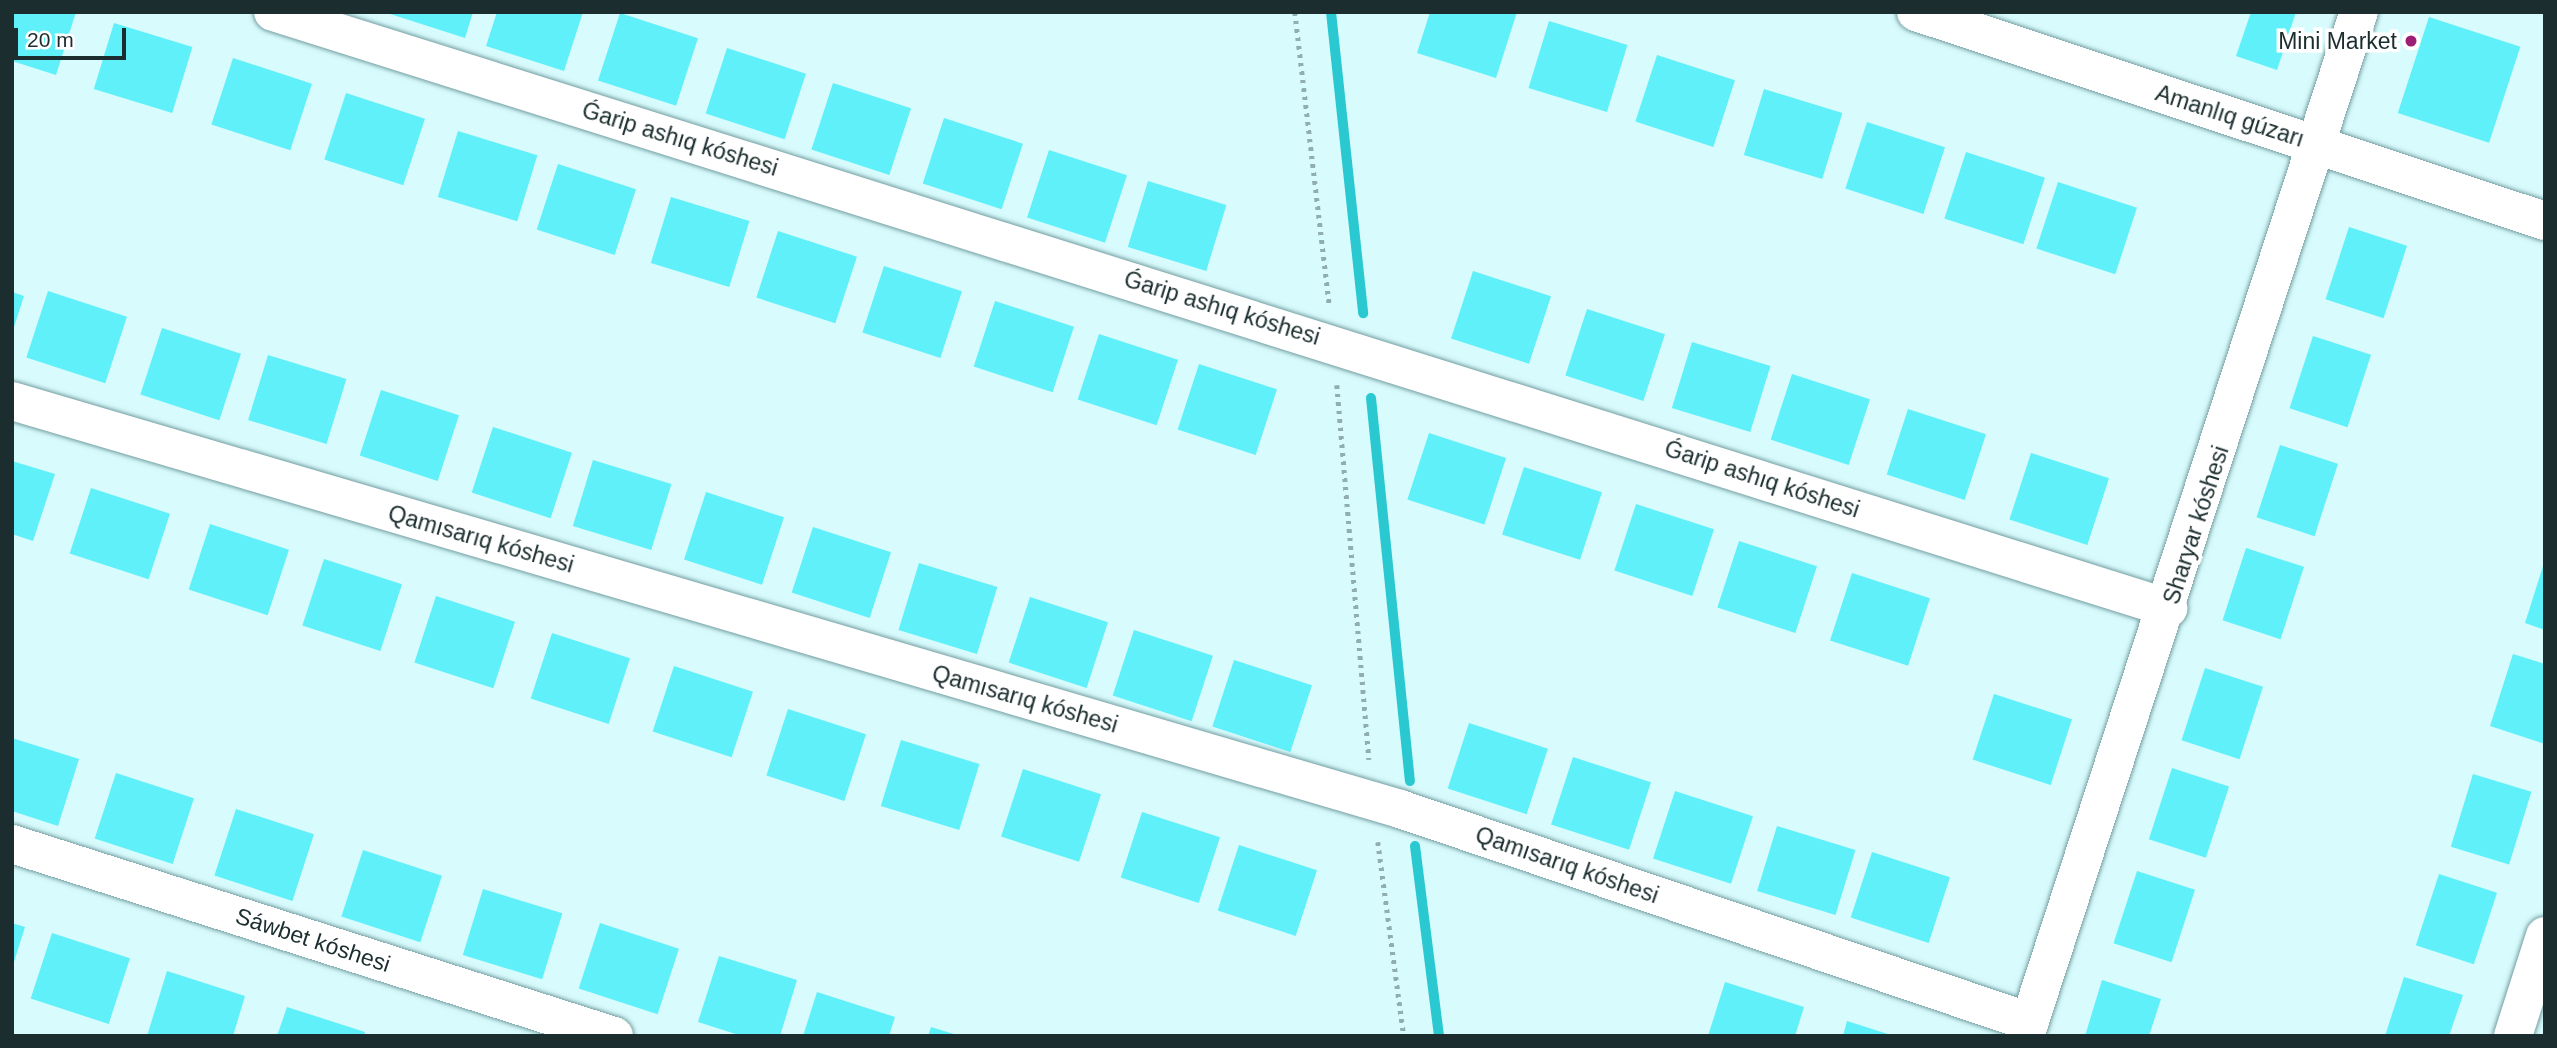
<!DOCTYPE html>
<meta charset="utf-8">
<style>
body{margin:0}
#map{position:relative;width:2557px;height:1048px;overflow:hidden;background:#d8fbfd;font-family:Helvetica,sans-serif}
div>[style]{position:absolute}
.stream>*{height:10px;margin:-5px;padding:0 5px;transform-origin:5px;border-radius:5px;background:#2ac9d2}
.building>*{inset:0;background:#60f0f9;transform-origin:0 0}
.path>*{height:4.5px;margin-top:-2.25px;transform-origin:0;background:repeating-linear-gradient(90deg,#90adaf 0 3.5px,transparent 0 8.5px)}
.roads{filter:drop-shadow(0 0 2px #739da0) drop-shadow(0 0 2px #739da0)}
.minor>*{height:38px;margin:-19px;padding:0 19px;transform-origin:19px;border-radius:19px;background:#fff}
.dots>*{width:19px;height:19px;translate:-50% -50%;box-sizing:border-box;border:4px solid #fff;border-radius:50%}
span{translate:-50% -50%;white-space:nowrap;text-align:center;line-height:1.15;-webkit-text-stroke:7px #fff;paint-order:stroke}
.poi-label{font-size:23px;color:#1b2d2e}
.right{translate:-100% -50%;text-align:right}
.street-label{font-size:23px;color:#1b2d2e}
.frame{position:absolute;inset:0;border:14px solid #1b2d2e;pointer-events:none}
.scale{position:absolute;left:14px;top:28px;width:112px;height:32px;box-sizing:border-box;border:4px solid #1b2d2e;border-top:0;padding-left:9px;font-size:21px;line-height:24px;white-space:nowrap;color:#1b2d2e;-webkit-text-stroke:5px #fff;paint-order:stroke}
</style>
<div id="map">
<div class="stream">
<div style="left:1331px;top:12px;width:303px;rotate:83.9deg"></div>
<div style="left:1371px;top:398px;width:385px;rotate:84.2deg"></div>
<div style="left:1415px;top:846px;width:192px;rotate:82.8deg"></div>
</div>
<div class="building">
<div style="clip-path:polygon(12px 12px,76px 12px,56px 75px,12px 61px)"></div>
<div style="clip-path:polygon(384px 12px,473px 12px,465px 38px)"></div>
<div style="clip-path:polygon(497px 12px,583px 12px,564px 71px,486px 46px)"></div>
<div style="clip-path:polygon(1430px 12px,1517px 12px,1496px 78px,1417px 53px)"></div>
<div style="clip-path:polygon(2251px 12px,2296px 12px,2277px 70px,2236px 56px)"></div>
<div style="left:620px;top:13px;width:82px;height:71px;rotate:18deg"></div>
<div style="left:2429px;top:17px;width:96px;height:101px;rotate:18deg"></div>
<div style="left:1549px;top:21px;width:82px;height:70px;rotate:17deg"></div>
<div style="left:114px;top:23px;width:82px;height:69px;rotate:17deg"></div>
<div style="left:727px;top:48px;width:83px;height:69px;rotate:18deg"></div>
<div style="left:1657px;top:55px;width:82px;height:70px;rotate:18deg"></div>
<div style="left:233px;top:58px;width:83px;height:70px;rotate:18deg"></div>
<div style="left:833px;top:83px;width:82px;height:70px;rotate:18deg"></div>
<div style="left:1764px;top:89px;width:82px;height:69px;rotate:17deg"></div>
<div style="left:346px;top:93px;width:83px;height:70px;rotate:18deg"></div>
<div style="left:944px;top:118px;width:83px;height:69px;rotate:18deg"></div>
<div style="left:1867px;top:122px;width:82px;height:70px;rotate:18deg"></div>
<div style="left:458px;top:131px;width:83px;height:69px;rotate:17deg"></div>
<div style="left:1049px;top:150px;width:82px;height:71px;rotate:18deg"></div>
<div style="left:1966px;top:152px;width:83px;height:70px;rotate:18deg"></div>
<div style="left:558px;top:164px;width:82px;height:69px;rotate:18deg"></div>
<div style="left:1148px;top:181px;width:82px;height:69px;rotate:17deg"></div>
<div style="left:2058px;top:182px;width:83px;height:70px;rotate:18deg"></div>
<div style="left:671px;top:197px;width:82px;height:69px;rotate:17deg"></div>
<div style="left:2349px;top:227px;width:61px;height:76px;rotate:18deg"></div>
<div style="left:778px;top:231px;width:83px;height:70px;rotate:18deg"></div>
<div style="left:884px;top:266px;width:82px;height:70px;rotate:18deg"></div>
<div style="left:1473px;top:271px;width:82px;height:71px;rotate:18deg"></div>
<div style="left:48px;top:291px;width:83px;height:70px;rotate:18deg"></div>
<div style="clip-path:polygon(12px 292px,24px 296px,13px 330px,12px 330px)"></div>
<div style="left:995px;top:301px;width:83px;height:69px;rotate:18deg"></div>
<div style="left:1587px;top:309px;width:82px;height:70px;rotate:18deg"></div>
<div style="left:162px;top:328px;width:83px;height:70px;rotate:18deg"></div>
<div style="left:1099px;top:334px;width:83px;height:69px;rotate:18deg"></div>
<div style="left:2313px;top:336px;width:61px;height:76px;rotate:18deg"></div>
<div style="left:1692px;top:342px;width:82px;height:69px;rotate:17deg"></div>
<div style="left:268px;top:355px;width:82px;height:68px;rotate:17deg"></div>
<div style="left:1199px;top:364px;width:82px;height:69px;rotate:18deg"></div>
<div style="left:1792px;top:374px;width:82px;height:69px;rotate:18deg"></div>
<div style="left:381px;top:390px;width:82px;height:69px;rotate:18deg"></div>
<div style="left:1908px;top:409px;width:82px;height:69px;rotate:18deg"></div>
<div style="left:493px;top:427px;width:83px;height:69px;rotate:18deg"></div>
<div style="left:1429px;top:433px;width:81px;height:70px;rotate:18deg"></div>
<div style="left:2280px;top:445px;width:61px;height:76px;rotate:18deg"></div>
<div style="left:2031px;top:453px;width:82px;height:70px;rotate:18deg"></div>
<div style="left:593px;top:460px;width:82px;height:69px;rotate:17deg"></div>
<div style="clip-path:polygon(12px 461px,55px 474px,33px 541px,12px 534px)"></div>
<div style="left:1524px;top:467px;width:82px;height:71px;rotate:18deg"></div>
<div style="left:91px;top:488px;width:83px;height:69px;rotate:18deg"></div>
<div style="left:706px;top:492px;width:82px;height:71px;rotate:18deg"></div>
<div style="left:1636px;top:504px;width:82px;height:70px;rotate:18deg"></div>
<div style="left:210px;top:524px;width:83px;height:69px;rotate:18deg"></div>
<div style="left:813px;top:527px;width:82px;height:69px;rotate:18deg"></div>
<div style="left:1739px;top:541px;width:82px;height:70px;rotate:18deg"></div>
<div style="left:2246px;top:548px;width:61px;height:76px;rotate:18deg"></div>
<div style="left:324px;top:559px;width:82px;height:70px;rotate:18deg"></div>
<div style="left:919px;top:563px;width:82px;height:70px;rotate:17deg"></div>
<div style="clip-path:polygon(2544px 563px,2545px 563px,2545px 630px,2525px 623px)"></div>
<div style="left:1852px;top:573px;width:82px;height:71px;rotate:18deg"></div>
<div style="left:436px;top:596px;width:83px;height:70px;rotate:18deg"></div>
<div style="left:1030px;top:597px;width:82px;height:69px;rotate:18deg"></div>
<div style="left:1134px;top:630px;width:83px;height:69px;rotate:18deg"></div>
<div style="left:552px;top:633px;width:82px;height:69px;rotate:18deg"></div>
<div style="clip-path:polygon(2513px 654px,2545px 664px,2545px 744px,2490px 726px)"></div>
<div style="left:1234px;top:660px;width:82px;height:70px;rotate:18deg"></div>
<div style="left:674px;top:666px;width:83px;height:69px;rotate:18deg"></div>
<div style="left:2205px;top:668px;width:61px;height:76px;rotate:18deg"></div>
<div style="left:1994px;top:694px;width:82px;height:69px;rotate:18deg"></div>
<div style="left:788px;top:709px;width:82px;height:70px;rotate:18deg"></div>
<div style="left:1469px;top:723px;width:83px;height:69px;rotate:18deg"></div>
<div style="clip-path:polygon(12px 738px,79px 759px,58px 826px,12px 811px)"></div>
<div style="left:901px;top:740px;width:82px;height:69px;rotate:17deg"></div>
<div style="left:1573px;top:757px;width:82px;height:71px;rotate:18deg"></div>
<div style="left:2172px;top:768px;width:60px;height:75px;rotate:18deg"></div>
<div style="left:1023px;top:769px;width:82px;height:71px;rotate:18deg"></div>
<div style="left:116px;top:773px;width:82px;height:69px;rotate:18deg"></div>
<div style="left:2473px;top:774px;width:61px;height:76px;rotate:17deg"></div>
<div style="left:1675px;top:791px;width:82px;height:71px;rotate:18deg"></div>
<div style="left:236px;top:809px;width:82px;height:70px;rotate:18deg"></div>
<div style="left:1142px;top:812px;width:82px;height:69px;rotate:18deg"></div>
<div style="left:1777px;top:826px;width:82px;height:68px;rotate:17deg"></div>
<div style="left:1239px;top:845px;width:82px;height:69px;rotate:18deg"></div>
<div style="left:363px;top:850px;width:83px;height:70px;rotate:18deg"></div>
<div style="left:1872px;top:852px;width:82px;height:69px;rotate:18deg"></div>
<div style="left:2137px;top:871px;width:61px;height:76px;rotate:18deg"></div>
<div style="left:2439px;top:874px;width:61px;height:75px;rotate:18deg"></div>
<div style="left:483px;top:889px;width:83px;height:69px;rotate:17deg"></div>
<div style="clip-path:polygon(12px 923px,25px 927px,13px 965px,12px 965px)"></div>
<div style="left:600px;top:923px;width:83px;height:69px;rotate:18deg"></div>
<div style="left:52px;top:933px;width:82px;height:69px;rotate:18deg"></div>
<div style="clip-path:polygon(719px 956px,797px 980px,780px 1036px,742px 1036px,698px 1022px)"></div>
<div style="clip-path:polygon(167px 971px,245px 996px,233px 1036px,147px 1036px)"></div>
<div style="clip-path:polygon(2404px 977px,2463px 995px,2449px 1036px,2385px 1036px)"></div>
<div style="clip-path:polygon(2102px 980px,2161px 999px,2149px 1036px,2085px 1036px)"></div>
<div style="clip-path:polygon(1725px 982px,1804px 1007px,1795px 1036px,1708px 1036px)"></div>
<div style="clip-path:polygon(817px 992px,895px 1017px,889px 1036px,803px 1036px)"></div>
<div style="clip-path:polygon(287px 1007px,365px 1032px,364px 1036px,277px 1036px)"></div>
<div style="clip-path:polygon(1847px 1021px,1891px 1035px,1891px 1036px,1843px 1036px)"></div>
<div style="clip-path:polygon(931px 1027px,957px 1035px,957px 1036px,928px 1036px)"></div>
</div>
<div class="path">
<div style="left:1295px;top:12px;width:293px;rotate:83.3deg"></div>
<div style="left:1337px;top:385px;width:376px;rotate:85.1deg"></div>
<div style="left:1378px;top:842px;width:196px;rotate:82.4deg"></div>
</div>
<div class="roads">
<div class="minor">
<div style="left:273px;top:12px;width:1987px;rotate:17.46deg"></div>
<div style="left:1916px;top:12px;width:663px;rotate:18.38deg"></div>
<div style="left:12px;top:401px;width:1447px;rotate:16.38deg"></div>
<div style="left:1400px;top:809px;width:665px;rotate:18.68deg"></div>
<div style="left:12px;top:844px;width:632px;rotate:17.69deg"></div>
<div style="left:2025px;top:1036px;width:1077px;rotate:-71.94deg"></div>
<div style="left:2513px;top:1036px;width:105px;rotate:-72.3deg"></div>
</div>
</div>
<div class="dots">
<div style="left:2411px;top:41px;background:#9d1f74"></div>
</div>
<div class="poi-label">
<span class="right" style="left:2397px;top:41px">Mini Market</span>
</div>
<div class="street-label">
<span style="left:2230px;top:116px;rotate:18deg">Amanlıq gúzarı</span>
<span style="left:680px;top:139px;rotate:17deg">Ǵarip ashıq kóshesi</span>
<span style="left:1222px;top:308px;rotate:17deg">Ǵarip ashıq kóshesi</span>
<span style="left:1762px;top:479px;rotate:18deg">Ǵarip ashıq kóshesi</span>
<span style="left:2196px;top:525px;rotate:-72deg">Sharyar kóshesi</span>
<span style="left:481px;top:539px;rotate:16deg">Qamısarıq kóshesi</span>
<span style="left:1025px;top:699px;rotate:16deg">Qamısarıq kóshesi</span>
<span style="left:1567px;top:865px;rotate:19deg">Qamısarıq kóshesi</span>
<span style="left:313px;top:940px;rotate:18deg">Sáwbet kóshesi</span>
</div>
<div class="frame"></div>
<div class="scale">20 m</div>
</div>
